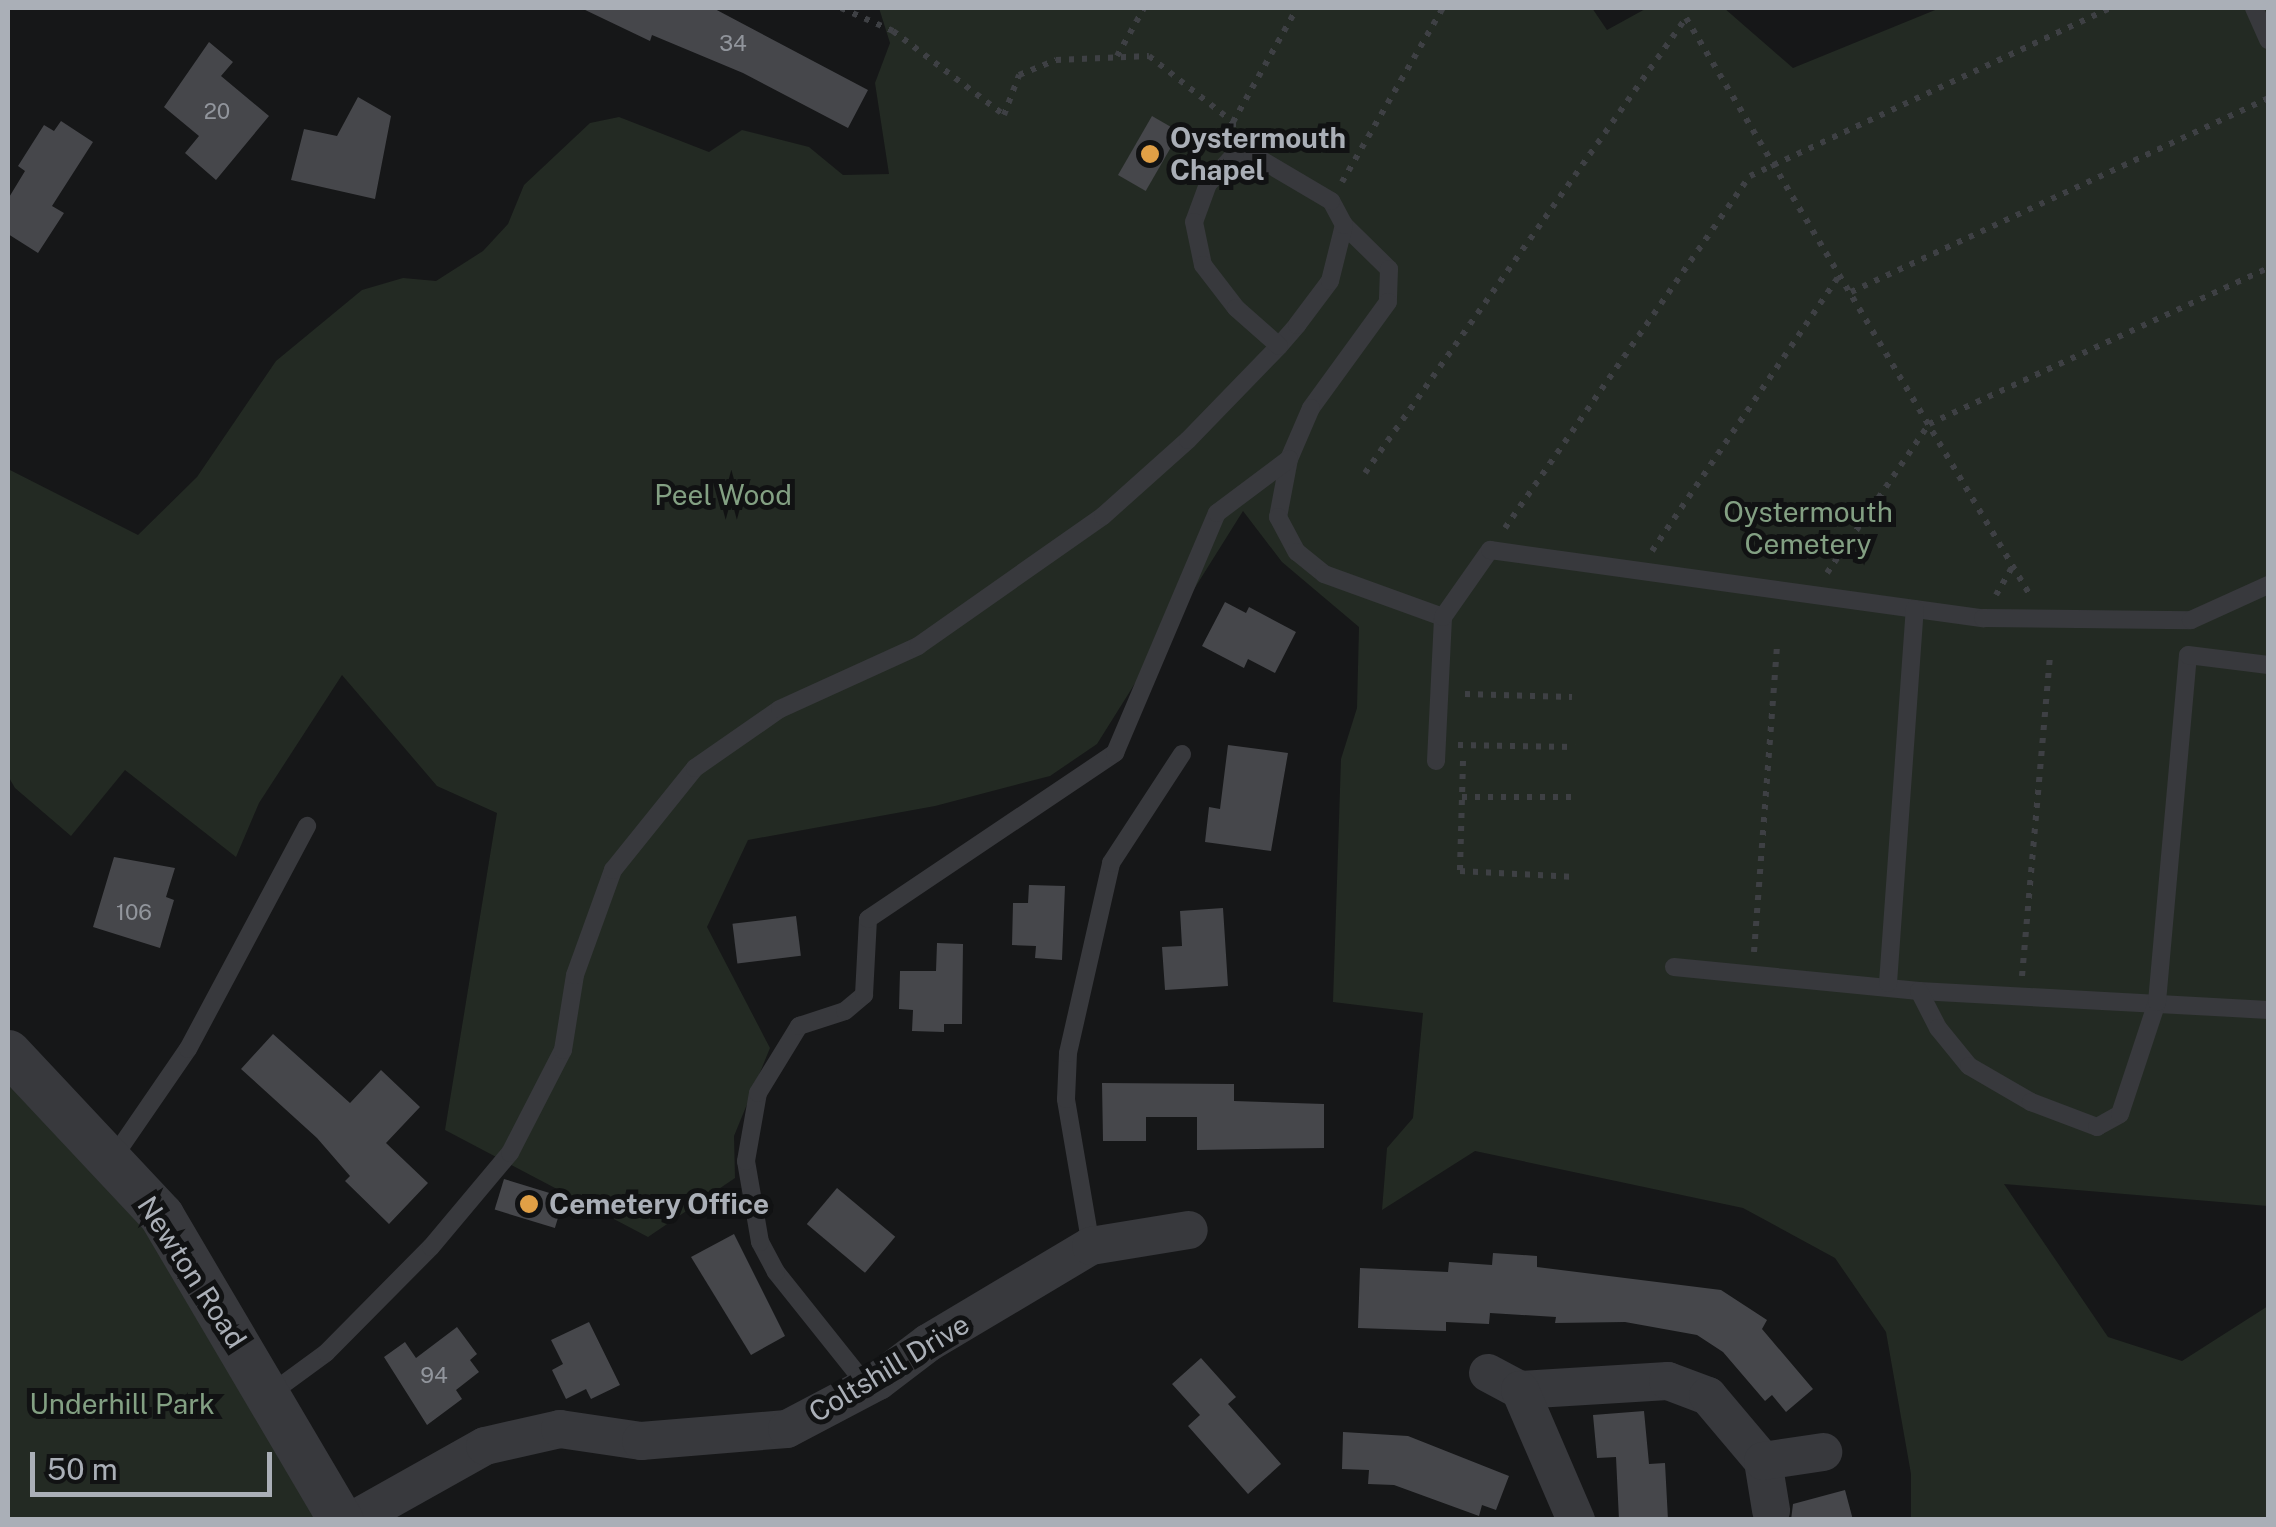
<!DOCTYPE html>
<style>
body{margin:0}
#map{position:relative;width:2276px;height:1527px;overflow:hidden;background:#161718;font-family:"Public Sans",sans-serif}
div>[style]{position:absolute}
.green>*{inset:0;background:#232a23}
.building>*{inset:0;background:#46474b;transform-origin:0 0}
.path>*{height:6px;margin-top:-3px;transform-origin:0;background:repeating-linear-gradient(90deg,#3e4044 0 5px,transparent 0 13px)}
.service>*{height:18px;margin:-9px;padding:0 9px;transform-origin:9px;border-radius:9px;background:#38393d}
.minor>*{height:38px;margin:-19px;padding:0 19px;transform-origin:19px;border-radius:19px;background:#38393d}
.tertiary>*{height:45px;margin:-22.5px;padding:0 22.5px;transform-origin:22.5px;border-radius:22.5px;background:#38393d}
.dots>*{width:28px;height:28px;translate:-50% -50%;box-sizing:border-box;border:5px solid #111213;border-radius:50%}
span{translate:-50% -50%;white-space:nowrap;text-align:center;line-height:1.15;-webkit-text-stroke:10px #111213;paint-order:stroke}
.number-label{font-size:22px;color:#91959c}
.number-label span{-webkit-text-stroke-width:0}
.poi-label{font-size:28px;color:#aaafb7;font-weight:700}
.left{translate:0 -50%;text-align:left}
.park-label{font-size:28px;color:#83a083}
.street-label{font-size:28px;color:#aaafb7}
.frame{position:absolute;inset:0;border:10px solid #aaafb7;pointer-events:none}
.scale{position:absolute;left:30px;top:1452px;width:242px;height:45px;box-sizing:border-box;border:5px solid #aaafb7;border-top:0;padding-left:12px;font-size:30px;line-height:35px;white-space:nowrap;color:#aaafb7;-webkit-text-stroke:8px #111213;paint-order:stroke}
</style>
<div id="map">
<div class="green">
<div style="clip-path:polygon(879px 8px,1592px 8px,1607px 30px,1647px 8px,1724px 8px,1793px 68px,1940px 8px,2268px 8px,2268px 1206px,2004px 1184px,2108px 1337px,2182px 1361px,2268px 1306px,2268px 1519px,1911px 1519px,1911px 1474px,1886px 1332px,1835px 1258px,1743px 1208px,1475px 1151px,1382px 1210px,1387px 1148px,1413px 1118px,1423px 1013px,1333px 1002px,1341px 759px,1357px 708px,1359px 627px,1282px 562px,1243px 511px,1097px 744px,1050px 776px,935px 806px,748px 840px,707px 927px,770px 1048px,734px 1136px,735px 1178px,648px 1237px,445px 1130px,497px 813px,437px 786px,342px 675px,259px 803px,236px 857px,125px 770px,71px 836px,15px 788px,8px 776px,8px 469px,138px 535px,197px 477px,276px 361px,362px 290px,403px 278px,436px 281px,483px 251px,508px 224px,524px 185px,590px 123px,619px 117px,709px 152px,742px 130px,809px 147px,843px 175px,889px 174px,875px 83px,890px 43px)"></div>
<div style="clip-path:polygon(8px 1078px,101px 1170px,183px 1283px,331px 1519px,8px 1519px)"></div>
</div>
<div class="building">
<div style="clip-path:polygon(581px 8px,713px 8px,868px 90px,848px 128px,743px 73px,652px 35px,650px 41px)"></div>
<div style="clip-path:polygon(209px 42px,233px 62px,221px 76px,269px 116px,216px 180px,185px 153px,199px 136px,164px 107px)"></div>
<div style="clip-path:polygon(358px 97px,391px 116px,375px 199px,291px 180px,304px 129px,337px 136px)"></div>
<div style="left:1152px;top:116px;width:32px;height:68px;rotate:30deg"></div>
<div style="clip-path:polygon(61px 121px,93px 142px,52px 206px,64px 213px,38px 253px,8px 234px,8px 199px,25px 171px,18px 166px,44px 125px,54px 131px)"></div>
<div style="clip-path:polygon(1225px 602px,1246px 613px,1249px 607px,1296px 632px,1275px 673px,1248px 659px,1244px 668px,1202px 646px)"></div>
<div style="clip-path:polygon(1228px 745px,1288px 753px,1271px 851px,1205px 842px,1209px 807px,1220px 809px)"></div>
<div style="clip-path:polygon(114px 857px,175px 868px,166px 897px,174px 900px,160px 948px,93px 927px)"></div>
<div style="clip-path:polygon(1029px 885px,1065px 886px,1062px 960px,1035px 958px,1036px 946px,1012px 945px,1013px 903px,1028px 903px)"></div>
<div style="clip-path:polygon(1223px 908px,1228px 986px,1165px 990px,1162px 947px,1182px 946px,1180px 911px)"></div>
<div style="left:796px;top:916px;width:40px;height:64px;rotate:83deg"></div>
<div style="clip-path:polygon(937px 943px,963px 944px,962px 1024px,944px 1024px,944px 1032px,912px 1031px,913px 1010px,899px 1009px,900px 971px,936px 971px)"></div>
<div style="clip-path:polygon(273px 1034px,350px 1103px,381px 1070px,420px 1107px,386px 1143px,428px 1183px,389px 1224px,345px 1181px,350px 1176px,317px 1138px,241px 1069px)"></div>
<div style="clip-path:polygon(1102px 1083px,1234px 1084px,1234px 1101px,1324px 1104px,1324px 1148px,1197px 1150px,1197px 1117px,1146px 1117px,1146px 1141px,1103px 1141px)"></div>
<div style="left:504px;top:1179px;width:63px;height:32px;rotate:17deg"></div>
<div style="left:837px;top:1188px;width:76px;height:47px;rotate:40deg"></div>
<div style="clip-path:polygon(734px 1234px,785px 1336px,751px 1355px,691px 1257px)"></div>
<div style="clip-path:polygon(1493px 1253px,1537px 1256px,1537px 1267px,1721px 1290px,1767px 1320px,1762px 1329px,1813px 1389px,1786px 1412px,1772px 1395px,1765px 1401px,1723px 1352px,1697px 1335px,1625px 1322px,1555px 1323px,1556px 1317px,1490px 1313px,1489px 1324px,1446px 1322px,1446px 1331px,1358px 1328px,1360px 1268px,1448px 1272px,1449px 1262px,1492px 1265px)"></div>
<div style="clip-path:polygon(589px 1322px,620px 1385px,591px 1399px,586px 1389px,566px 1399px,552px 1370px,563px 1364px,551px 1340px)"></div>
<div style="clip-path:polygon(457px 1327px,477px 1354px,470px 1360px,479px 1372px,456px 1390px,462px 1399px,427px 1425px,384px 1357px,405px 1342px,416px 1358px)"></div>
<div style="clip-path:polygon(1201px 1358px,1236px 1397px,1228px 1404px,1281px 1464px,1248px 1494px,1188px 1426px,1200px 1415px,1172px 1384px)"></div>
<div style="clip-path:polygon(1644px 1411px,1649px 1464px,1665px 1463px,1668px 1520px,1619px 1520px,1616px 1457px,1597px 1458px,1593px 1415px)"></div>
<div style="clip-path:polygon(1343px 1432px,1408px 1436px,1509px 1476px,1496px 1510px,1482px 1505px,1479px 1516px,1394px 1485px,1368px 1484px,1369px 1470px,1342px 1469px)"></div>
<div style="clip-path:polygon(1845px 1490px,1853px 1520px,1791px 1520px,1793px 1504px)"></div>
</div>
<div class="path">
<div style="left:841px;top:8px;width:57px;rotate:23.9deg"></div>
<div style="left:893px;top:31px;width:139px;rotate:37.1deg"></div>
<div style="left:1004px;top:115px;width:43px;rotate:-69.4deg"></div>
<div style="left:1019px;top:75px;width:40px;rotate:-22deg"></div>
<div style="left:1056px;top:60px;width:93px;rotate:-2.5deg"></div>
<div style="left:1149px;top:56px;width:107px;rotate:38.2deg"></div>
<div style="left:1233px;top:122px;width:11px;rotate:90deg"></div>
<div style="left:1117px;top:56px;width:55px;rotate:-60.6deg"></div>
<div style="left:1233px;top:122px;width:131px;rotate:-60.7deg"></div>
<div style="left:1342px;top:182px;width:201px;rotate:-59.9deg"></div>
<div style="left:1851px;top:292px;width:460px;rotate:-24.9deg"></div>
<div style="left:1365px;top:473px;width:557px;rotate:-54.8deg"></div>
<div style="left:1686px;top:18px;width:672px;rotate:59.2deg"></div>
<div style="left:1505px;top:528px;width:429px;rotate:-55.2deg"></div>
<div style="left:1750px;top:176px;width:398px;rotate:-25deg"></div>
<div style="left:1652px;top:551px;width:335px;rotate:-55.8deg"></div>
<div style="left:1827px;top:573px;width:181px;rotate:-55.6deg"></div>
<div style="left:1929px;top:424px;width:373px;rotate:-24.7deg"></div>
<div style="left:1996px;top:595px;width:32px;rotate:-60deg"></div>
<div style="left:1465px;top:694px;width:107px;rotate:1.6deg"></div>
<div style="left:1458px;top:745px;width:117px;rotate:1deg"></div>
<div style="left:1463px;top:761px;width:110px;rotate:91.6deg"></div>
<div style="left:1460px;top:871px;width:115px;rotate:3deg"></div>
<div style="left:1462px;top:797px;width:113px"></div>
<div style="left:1754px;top:952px;width:309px;rotate:-85.7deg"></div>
<div style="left:2022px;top:976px;width:323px;rotate:-85deg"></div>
</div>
<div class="service">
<div style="left:2254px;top:8px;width:35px;rotate:66deg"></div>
<div style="left:1344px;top:225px;width:63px;rotate:44.4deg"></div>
<div style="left:1389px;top:269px;width:33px;rotate:92deg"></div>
<div style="left:1388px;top:302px;width:131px;rotate:126deg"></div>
<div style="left:1311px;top:408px;width:56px;rotate:113.3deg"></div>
<div style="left:1289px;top:459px;width:59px;rotate:100.7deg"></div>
<div style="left:1278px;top:517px;width:40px;rotate:62deg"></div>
<div style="left:1297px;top:552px;width:35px;rotate:39deg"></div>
<div style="left:1324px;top:574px;width:127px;rotate:19.9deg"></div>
<div style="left:1436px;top:761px;width:144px;rotate:-87.2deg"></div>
<div style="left:1443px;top:617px;width:82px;rotate:-55deg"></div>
<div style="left:1490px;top:550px;width:498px;rotate:7.9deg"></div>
<div style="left:1983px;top:618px;width:208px;rotate:0.6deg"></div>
<div style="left:2191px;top:620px;width:85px;rotate:-24.4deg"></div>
<div style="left:1674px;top:967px;width:246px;rotate:5.6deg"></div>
<div style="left:1919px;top:991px;width:350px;rotate:3.1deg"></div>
<div style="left:1888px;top:983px;width:375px;rotate:-85.9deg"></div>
<div style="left:1919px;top:991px;width:42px;rotate:62.8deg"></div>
<div style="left:1938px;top:1028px;width:49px;rotate:50.8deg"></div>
<div style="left:1969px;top:1066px;width:72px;rotate:30.1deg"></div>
<div style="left:2031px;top:1102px;width:71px;rotate:20.7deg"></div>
<div style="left:2097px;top:1127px;width:26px;rotate:-29deg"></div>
<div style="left:2120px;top:1114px;width:118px;rotate:-71.7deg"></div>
<div style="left:2157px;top:1002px;width:348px;rotate:-84.9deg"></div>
<div style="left:2188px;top:655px;width:81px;rotate:7.1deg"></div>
<div style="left:113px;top:1158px;width:132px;rotate:-55.5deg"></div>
<div style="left:188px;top:1049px;width:253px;rotate:-61.9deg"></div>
<div style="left:1091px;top:1246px;width:149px;rotate:-99.7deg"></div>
<div style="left:1066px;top:1099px;width:46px;rotate:-87.5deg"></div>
<div style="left:1068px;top:1053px;width:195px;rotate:-77.2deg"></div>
<div style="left:1111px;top:863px;width:130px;rotate:-56.9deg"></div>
<div style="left:867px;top:1386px;width:146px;rotate:-128.6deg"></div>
<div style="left:776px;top:1272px;width:34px;rotate:-118deg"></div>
<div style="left:760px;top:1242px;width:82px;rotate:-99.8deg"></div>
<div style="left:746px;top:1161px;width:69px;rotate:-80deg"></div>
<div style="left:758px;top:1093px;width:79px;rotate:-58.5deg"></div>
<div style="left:799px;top:1026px;width:48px;rotate:-18.1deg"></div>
<div style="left:845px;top:1011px;width:25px;rotate:-40deg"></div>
<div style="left:864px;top:995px;width:76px;rotate:-87deg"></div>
<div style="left:868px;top:919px;width:298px;rotate:-33.9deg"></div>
<div style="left:1115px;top:753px;width:261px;rotate:-67deg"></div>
<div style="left:1217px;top:513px;width:90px;rotate:-36.9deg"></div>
<div style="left:270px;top:1394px;width:69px;rotate:-36.2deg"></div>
<div style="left:326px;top:1353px;width:149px;rotate:-45.3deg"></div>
<div style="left:431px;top:1247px;width:123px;rotate:-50deg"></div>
<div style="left:510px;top:1153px;width:116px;rotate:-62.8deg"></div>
<div style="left:563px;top:1050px;width:76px;rotate:-80.9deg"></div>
<div style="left:575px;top:975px;width:112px;rotate:-70.1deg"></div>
<div style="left:613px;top:870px;width:131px;rotate:-51.2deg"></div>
<div style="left:695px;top:768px;width:103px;rotate:-34.8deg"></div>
<div style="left:780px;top:709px;width:152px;rotate:-24.5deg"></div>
<div style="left:918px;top:646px;width:226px;rotate:-35.1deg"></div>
<div style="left:1103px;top:516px;width:114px;rotate:-41.8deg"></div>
<div style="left:1188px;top:440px;width:131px;rotate:-45.9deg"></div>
<div style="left:1279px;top:346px;width:28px;rotate:-49deg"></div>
<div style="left:1297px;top:325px;width:55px;rotate:-53.1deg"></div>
<div style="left:1330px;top:281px;width:58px;rotate:-76deg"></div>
<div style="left:1344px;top:225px;width:27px;rotate:-118deg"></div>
<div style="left:1331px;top:201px;width:82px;rotate:-149.4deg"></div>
<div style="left:1260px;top:159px;width:25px;rotate:-169deg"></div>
<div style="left:1235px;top:154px;width:40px;rotate:132deg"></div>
<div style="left:1208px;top:184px;width:40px;rotate:110.2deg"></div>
<div style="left:1194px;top:222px;width:44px;rotate:78.2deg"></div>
<div style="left:1203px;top:265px;width:54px;rotate:52.5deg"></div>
<div style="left:1236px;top:308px;width:57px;rotate:41.5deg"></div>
</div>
<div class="minor">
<div style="left:1488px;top:1373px;width:36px;rotate:28deg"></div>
<div style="left:1520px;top:1390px;width:148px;rotate:-3.5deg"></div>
<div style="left:1668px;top:1381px;width:43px;rotate:20.6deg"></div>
<div style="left:1708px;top:1396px;width:85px;rotate:49.8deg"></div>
<div style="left:1763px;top:1461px;width:50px;rotate:80.7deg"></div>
<div style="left:1520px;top:1390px;width:142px;rotate:66.7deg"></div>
<div style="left:1763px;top:1461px;width:61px;rotate:-8.5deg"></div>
<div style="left:353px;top:1520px;width:151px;rotate:-29.3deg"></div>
<div style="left:485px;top:1446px;width:77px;rotate:-12.8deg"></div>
<div style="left:560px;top:1429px;width:82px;rotate:8.4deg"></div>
<div style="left:641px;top:1441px;width:146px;rotate:-4.7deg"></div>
<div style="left:787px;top:1429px;width:103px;rotate:-27.8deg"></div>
<div style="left:878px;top:1381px;width:63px;rotate:-37.2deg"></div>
<div style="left:928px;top:1343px;width:190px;rotate:-30.8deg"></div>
<div style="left:1091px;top:1246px;width:99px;rotate:-9.3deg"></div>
</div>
<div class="tertiary">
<div style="left:8px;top:1052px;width:224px;rotate:46.8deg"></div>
<div style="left:161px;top:1215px;width:354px;rotate:59.5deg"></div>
</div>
<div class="dots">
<div style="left:1150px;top:154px;background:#e1a046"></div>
<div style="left:529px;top:1204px;background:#e1a046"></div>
</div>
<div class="number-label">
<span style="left:733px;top:44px">34</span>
<span style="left:217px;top:112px">20</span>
<span style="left:134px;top:913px">106</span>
<span style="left:434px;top:1376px">94</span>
</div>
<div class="poi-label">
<span class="left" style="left:1170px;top:154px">Oystermouth<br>Chapel</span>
<span class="left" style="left:549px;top:1204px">Cemetery Office</span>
</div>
<div class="park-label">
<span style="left:723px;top:495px">Peel Wood</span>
<span style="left:1808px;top:528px">Oystermouth<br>Cemetery</span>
<span style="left:122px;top:1404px">Underhill Park</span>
</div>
<div class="street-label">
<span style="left:192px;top:1272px;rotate:57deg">Newton Road</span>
<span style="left:889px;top:1368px;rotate:-31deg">Coltshill Drive</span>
</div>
<div class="frame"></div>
<div class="scale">50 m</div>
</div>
